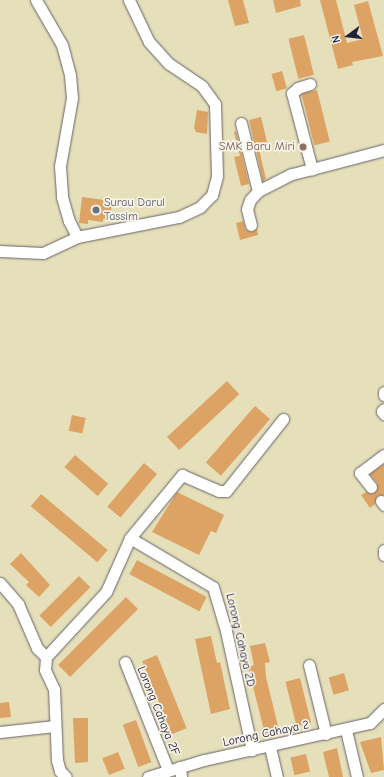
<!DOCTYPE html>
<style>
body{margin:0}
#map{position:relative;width:384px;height:777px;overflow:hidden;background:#e5dfba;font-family:"Comic Neue",sans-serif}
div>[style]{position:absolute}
.building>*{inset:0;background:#dda365;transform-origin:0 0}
.roads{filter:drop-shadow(0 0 1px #666467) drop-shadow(0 0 1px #666467)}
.minor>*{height:11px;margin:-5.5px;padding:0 5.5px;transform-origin:5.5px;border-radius:5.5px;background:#fff}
.dots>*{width:11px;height:11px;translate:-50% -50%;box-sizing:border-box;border:2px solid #f7f3e8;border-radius:50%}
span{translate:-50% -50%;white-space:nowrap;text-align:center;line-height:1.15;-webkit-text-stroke:3.5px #f7f3e8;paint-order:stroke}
.education-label{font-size:12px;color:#785e54}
.right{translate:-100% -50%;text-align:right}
.worship-label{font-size:12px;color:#5b616d}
.left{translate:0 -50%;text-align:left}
.street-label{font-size:12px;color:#22223b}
.north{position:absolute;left:328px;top:16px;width:40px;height:40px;-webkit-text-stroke:3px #f7f3e8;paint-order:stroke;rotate:255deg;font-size:11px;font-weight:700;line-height:16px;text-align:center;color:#22223b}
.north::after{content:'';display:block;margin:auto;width:14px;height:18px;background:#22223b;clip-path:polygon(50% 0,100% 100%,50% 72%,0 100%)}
</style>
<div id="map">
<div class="building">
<div style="clip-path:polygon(228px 0,243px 0,249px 23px,235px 26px)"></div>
<div style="clip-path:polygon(273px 0,300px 0,301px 6px,276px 13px)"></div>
<div style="clip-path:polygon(320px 0,336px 0,347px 43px,363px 39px,354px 5px,368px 1px,383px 56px,352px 62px,353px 65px,338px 69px)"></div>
<div style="left:304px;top:35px;width:41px;height:16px;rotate:76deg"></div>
<div style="left:282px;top:71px;width:18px;height:11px;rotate:74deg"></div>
<div style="left:317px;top:90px;width:53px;height:16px;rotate:76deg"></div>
<div style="clip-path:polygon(197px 110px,208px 112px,207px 134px,196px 132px,194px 128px)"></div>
<div style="clip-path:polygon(261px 117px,268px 146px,259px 149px,266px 179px,263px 181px,249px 120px)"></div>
<div style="clip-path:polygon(236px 131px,249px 184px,241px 186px,234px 157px,240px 156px,234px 132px)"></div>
<div style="clip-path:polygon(82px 197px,112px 201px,110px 220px,103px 219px,103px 222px,88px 220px,88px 224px,79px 223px)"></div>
<div style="clip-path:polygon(243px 221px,246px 230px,252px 232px,257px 229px,258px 235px,240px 240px,236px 223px)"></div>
<div style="left:227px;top:381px;width:18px;height:82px;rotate:47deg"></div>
<div style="left:255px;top:406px;width:20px;height:75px;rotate:41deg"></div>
<div style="left:72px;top:415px;width:14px;height:16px;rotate:12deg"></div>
<div style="left:75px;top:455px;width:44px;height:16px;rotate:41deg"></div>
<div style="left:144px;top:463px;width:17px;height:57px;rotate:40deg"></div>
<div style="clip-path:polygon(384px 464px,384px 495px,377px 496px,375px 504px,370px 508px,361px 495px,366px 492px,372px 494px,377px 490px,377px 483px,370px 474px)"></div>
<div style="clip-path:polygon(177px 492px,224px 515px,216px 533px,211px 531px,199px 555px,152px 532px)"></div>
<div style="left:41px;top:494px;width:87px;height:16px;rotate:40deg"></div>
<div style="clip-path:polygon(21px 553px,50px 585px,39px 597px,26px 585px,29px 582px,10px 564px)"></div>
<div style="left:137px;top:560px;width:79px;height:16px;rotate:28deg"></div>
<div style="left:79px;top:576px;width:16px;height:56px;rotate:45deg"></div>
<div style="left:126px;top:597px;width:17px;height:96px;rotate:45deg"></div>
<div style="clip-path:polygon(211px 636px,217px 663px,220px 662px,230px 709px,211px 714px,195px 639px)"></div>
<div style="clip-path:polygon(265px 643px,270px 662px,265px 663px,266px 677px,279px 730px,265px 734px,248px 667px,254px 665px,250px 646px)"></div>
<div style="left:157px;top:655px;width:79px;height:16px;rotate:68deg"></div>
<div style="left:344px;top:673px;width:18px;height:16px;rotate:74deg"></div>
<div style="left:300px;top:678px;width:46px;height:15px;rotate:76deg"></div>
<div style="clip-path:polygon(9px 702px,11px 717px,0 718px,0 703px)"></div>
<div style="clip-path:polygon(73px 718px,88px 718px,88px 762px,75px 763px)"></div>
<div style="left:136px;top:720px;width:45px;height:14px;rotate:70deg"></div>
<div style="clip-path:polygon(381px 737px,384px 770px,371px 773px,360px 742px)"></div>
<div style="clip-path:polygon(337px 748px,343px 777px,329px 777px,323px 752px)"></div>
<div style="left:118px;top:752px;width:18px;height:17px;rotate:68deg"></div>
<div style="left:306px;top:754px;width:18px;height:16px;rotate:77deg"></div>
</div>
<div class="roads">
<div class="minor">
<div style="left:36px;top:0;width:52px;rotate:60deg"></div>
<div style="left:62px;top:45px;width:31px;rotate:75deg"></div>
<div style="left:70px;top:75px;width:23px;rotate:85deg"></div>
<div style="left:72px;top:98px;width:69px;rotate:100deg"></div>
<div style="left:60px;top:166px;width:31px;rotate:86deg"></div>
<div style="left:62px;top:197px;width:25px;rotate:74deg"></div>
<div style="left:69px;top:221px;width:18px;rotate:63deg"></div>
<div style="left:310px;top:84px;width:13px;rotate:162deg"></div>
<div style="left:298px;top:88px;width:8px;rotate:140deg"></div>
<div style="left:292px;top:93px;width:79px;rotate:75.3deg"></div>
<div style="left:312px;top:169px;width:74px;rotate:-14.8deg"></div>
<div style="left:241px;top:123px;width:70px;rotate:76deg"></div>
<div style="left:251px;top:225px;width:16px;rotate:-104deg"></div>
<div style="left:247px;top:209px;width:9px;rotate:-72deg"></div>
<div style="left:250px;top:200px;width:12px;rotate:-48deg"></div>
<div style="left:258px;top:191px;width:38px;rotate:-27deg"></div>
<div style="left:292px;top:174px;width:21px;rotate:-14deg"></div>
<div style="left:0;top:251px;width:43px;rotate:2.7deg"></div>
<div style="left:43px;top:253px;width:38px;rotate:-25deg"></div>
<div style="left:77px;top:237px;width:104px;rotate:-11.1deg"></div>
<div style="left:179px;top:217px;width:23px;rotate:-25deg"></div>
<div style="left:200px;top:207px;width:17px;rotate:-45deg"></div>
<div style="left:212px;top:195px;width:20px;rotate:-75deg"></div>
<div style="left:217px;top:176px;width:72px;rotate:-91.6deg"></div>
<div style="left:215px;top:104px;width:22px;rotate:-126deg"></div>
<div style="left:202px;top:86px;width:40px;rotate:-146deg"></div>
<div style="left:169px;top:64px;width:30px;rotate:-132deg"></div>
<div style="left:149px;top:42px;width:47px;rotate:-115.5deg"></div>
<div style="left:384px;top:392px;width:3px;rotate:90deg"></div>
<div style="left:384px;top:409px;width:3px;rotate:135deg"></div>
<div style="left:382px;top:411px;width:4px;rotate:56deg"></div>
<div style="left:371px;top:487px;width:18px;rotate:-128deg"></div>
<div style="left:360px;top:473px;width:30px;rotate:-37deg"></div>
<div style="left:381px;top:501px;width:5px;rotate:53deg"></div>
<div style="left:130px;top:538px;width:82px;rotate:-50.5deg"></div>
<div style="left:182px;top:475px;width:40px;rotate:23.4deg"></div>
<div style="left:219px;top:491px;width:7px"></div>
<div style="left:226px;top:491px;width:92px;rotate:-51.6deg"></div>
<div style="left:384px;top:550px;width:5px;rotate:90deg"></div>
<div style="left:0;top:583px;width:28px;rotate:49deg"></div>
<div style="left:18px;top:604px;width:48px;rotate:66.6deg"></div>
<div style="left:37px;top:648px;width:13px;rotate:45deg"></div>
<div style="left:46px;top:657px;width:13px;rotate:94deg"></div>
<div style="left:45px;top:670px;width:21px;rotate:65deg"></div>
<div style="left:54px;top:689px;width:71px;rotate:87.6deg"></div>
<div style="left:57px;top:760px;width:11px;rotate:75deg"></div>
<div style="left:60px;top:771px;width:8px;rotate:45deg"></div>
<div style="left:46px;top:657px;width:88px;rotate:-47.3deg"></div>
<div style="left:106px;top:592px;width:59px;rotate:-66deg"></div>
<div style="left:130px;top:538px;width:96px;rotate:30.6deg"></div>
<div style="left:213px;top:587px;width:46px;rotate:73.5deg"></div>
<div style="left:226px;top:631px;width:122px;rotate:77.7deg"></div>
<div style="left:125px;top:662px;width:116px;rotate:68.3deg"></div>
<div style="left:309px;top:665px;width:71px;rotate:76.2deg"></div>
<div style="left:346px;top:730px;width:48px;rotate:76.8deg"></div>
<div style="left:0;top:732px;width:55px;rotate:-6.2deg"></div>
<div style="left:270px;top:747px;width:31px;rotate:77deg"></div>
<div style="left:180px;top:767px;width:10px;rotate:84deg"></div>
<div style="left:148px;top:777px;width:59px;rotate:-16.9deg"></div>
<div style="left:204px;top:760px;width:170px;rotate:-12.6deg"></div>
<div style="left:370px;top:723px;width:20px;rotate:-45deg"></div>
</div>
</div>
<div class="dots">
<div style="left:303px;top:147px;background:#8d6e63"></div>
<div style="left:96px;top:210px;background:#6b7280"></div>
</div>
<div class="education-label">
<span class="right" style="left:295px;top:147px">SMK Baru Miri</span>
</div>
<div class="worship-label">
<span class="left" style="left:104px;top:210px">Surau Darul<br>Tassim</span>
</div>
<div class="street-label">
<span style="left:240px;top:640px;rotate:77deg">Lorong Cahaya 2D</span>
<span style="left:158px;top:711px;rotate:68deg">Lorong Cahaya 2F</span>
<span style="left:266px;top:734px;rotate:-12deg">Lorong Cahaya 2</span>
</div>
<div class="north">N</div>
</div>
